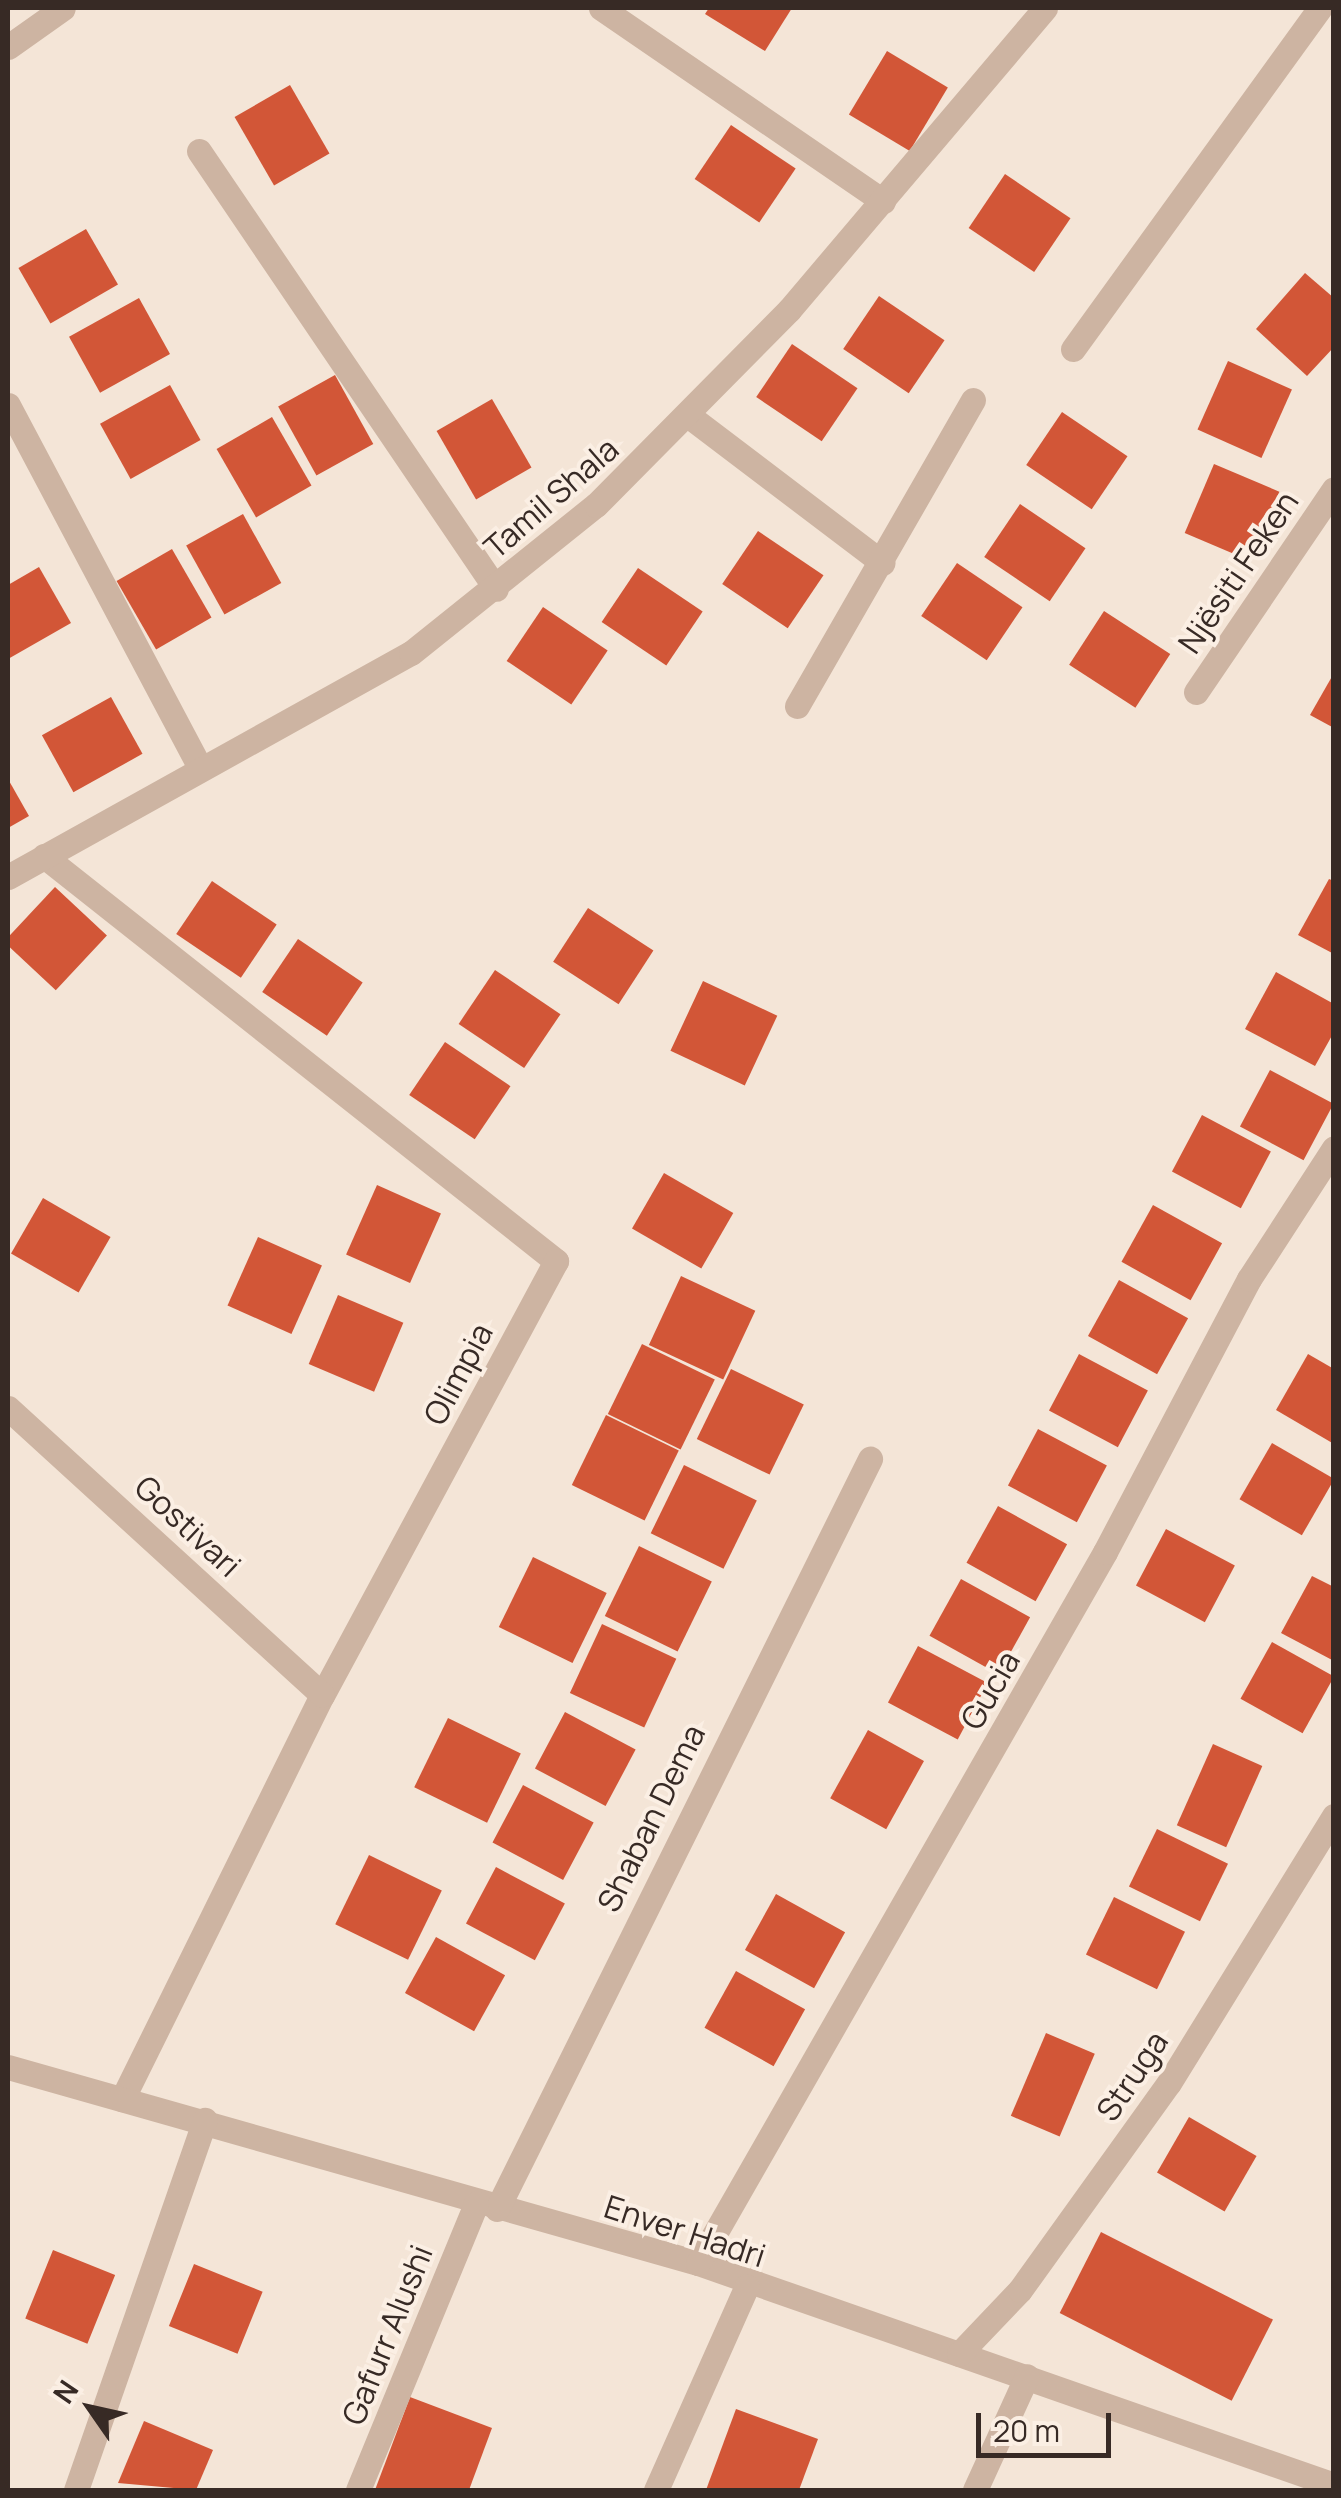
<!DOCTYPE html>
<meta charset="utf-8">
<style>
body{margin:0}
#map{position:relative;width:1341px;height:2498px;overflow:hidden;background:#f4e5d7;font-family:Manrope,sans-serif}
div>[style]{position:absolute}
.building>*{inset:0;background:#d25637;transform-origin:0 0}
.minor>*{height:25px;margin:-12.5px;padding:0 12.5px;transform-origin:12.5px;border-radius:12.5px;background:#cdb4a2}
span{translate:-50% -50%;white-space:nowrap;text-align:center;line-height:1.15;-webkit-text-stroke:8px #fbefe4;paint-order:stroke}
.street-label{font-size:32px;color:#372a25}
.frame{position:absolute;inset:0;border:10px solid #372a25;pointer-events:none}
.north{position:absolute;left:40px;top:2358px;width:100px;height:100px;-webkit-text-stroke:8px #fbefe4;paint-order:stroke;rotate:304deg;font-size:28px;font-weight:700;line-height:40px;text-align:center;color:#372a25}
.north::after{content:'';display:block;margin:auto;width:35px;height:45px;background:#372a25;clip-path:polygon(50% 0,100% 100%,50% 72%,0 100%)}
.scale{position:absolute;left:976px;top:2413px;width:135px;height:45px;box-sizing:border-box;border:5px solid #372a25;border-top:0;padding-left:12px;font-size:30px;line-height:35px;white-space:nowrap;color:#372a25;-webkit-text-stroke:8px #fbefe4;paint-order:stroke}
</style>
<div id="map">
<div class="building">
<div style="clip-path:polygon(709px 8px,792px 8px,765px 51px,705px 14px)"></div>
<div style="left:887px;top:51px;width:71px;height:74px;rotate:31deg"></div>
<div style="left:290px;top:85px;width:79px;height:64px;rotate:60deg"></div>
<div style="left:731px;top:125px;width:78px;height:65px;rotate:34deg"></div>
<div style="left:1005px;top:174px;width:79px;height:65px;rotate:34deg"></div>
<div style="left:86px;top:229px;width:64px;height:78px;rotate:60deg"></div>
<div style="clip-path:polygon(1305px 273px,1334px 298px,1334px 347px,1307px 376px,1256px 329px)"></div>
<div style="left:879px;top:296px;width:79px;height:64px;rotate:34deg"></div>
<div style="left:139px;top:298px;width:64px;height:80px;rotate:61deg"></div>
<div style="left:792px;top:344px;width:79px;height:64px;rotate:34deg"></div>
<div style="left:1228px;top:361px;width:70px;height:75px;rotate:24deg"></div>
<div style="left:335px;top:375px;width:79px;height:65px;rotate:61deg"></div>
<div style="left:170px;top:385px;width:63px;height:80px;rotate:61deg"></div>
<div style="left:492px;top:399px;width:79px;height:64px;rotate:60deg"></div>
<div style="left:1062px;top:412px;width:79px;height:64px;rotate:34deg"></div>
<div style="left:272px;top:417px;width:79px;height:64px;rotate:60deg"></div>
<div style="left:1214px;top:464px;width:71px;height:75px;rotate:23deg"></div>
<div style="left:1020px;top:504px;width:79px;height:64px;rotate:34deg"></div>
<div style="left:243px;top:514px;width:79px;height:65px;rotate:61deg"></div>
<div style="left:758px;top:531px;width:79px;height:64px;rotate:34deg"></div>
<div style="left:172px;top:549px;width:79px;height:64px;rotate:60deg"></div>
<div style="left:957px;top:563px;width:79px;height:64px;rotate:34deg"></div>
<div style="clip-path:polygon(39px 567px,71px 623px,8px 659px,8px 585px)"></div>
<div style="left:638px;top:568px;width:78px;height:65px;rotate:34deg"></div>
<div style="left:543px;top:607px;width:78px;height:65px;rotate:34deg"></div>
<div style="left:1104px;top:611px;width:79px;height:64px;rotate:33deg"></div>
<div style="clip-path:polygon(1334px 673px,1334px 728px,1310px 715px)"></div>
<div style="left:111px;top:697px;width:65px;height:79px;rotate:61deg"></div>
<div style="clip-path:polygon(8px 779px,29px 816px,8px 828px)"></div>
<div style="clip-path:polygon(1329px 879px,1334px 881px,1334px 954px,1298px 935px)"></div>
<div style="left:212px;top:881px;width:78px;height:64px;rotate:34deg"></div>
<div style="left:55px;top:887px;width:71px;height:75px;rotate:43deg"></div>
<div style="left:588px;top:908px;width:78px;height:64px;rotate:33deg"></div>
<div style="left:298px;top:939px;width:78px;height:64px;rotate:34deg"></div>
<div style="left:495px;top:970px;width:79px;height:65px;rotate:34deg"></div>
<div style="clip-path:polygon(1276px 972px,1334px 1004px,1334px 1032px,1315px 1066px,1245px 1029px)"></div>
<div style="left:703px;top:981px;width:82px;height:77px;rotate:25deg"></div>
<div style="left:445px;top:1042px;width:79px;height:64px;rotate:34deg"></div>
<div style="left:1270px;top:1070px;width:72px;height:64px;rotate:28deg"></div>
<div style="left:1202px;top:1115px;width:78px;height:64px;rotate:28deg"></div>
<div style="left:664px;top:1173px;width:80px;height:64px;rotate:30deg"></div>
<div style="left:377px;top:1185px;width:70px;height:76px;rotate:24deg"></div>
<div style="left:43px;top:1198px;width:78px;height:64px;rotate:30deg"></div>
<div style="left:1153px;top:1205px;width:79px;height:65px;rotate:29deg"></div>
<div style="left:258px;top:1237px;width:70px;height:75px;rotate:24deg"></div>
<div style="left:681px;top:1276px;width:82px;height:76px;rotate:25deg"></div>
<div style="left:1119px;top:1280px;width:79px;height:64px;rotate:29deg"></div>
<div style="left:338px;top:1295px;width:71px;height:75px;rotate:23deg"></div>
<div style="left:642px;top:1344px;width:81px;height:78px;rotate:26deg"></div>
<div style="left:1079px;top:1354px;width:78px;height:64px;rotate:28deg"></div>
<div style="clip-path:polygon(1308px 1354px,1334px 1369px,1334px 1444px,1276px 1410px)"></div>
<div style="left:731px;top:1369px;width:81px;height:78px;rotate:26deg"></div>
<div style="left:606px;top:1415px;width:81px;height:78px;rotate:26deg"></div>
<div style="left:1038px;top:1429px;width:78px;height:64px;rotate:28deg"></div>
<div style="left:1272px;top:1443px;width:72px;height:65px;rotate:30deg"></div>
<div style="left:684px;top:1465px;width:81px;height:76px;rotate:26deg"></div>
<div style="left:998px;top:1506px;width:79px;height:65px;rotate:29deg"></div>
<div style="left:1166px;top:1529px;width:78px;height:64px;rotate:28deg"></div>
<div style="left:639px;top:1546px;width:81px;height:78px;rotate:26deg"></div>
<div style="left:533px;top:1557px;width:82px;height:78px;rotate:26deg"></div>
<div style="clip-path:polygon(1312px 1576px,1334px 1587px,1334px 1661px,1281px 1633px)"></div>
<div style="left:961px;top:1579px;width:79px;height:65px;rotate:29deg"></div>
<div style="left:602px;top:1624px;width:82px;height:76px;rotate:25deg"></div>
<div style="left:1272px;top:1642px;width:71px;height:65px;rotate:29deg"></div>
<div style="left:918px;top:1646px;width:79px;height:64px;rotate:28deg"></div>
<div style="left:565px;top:1712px;width:80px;height:64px;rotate:28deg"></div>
<div style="left:448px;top:1718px;width:81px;height:77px;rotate:26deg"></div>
<div style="left:868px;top:1730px;width:64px;height:78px;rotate:29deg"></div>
<div style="left:1213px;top:1744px;width:54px;height:89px;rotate:24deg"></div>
<div style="left:523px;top:1785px;width:80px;height:65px;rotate:28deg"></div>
<div style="left:1157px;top:1829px;width:79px;height:64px;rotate:26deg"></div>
<div style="left:369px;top:1855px;width:81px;height:77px;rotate:26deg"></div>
<div style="left:496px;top:1867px;width:78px;height:64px;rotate:28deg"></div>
<div style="left:776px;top:1894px;width:79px;height:64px;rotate:29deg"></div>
<div style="left:1114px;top:1897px;width:79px;height:64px;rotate:26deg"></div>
<div style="left:436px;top:1937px;width:79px;height:64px;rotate:29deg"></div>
<div style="left:736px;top:1971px;width:79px;height:65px;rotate:29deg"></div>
<div style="left:1046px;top:2033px;width:53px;height:90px;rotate:23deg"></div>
<div style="left:1189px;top:2117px;width:78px;height:64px;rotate:30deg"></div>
<div style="left:1101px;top:2232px;width:193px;height:91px;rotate:27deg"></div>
<div style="left:53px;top:2250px;width:67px;height:74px;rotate:22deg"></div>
<div style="left:194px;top:2264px;width:74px;height:67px;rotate:22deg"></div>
<div style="clip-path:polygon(410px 2397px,492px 2428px,469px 2490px,375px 2490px)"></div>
<div style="clip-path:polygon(736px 2409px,818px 2439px,799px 2490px,706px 2490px)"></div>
<div style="clip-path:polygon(144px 2421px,213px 2450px,196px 2490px,118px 2483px)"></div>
</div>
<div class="minor">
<div style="left:601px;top:8px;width:342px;rotate:34.4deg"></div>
<div style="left:8px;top:47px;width:67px;rotate:-35.3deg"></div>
<div style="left:199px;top:151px;width:529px;rotate:55.86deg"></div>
<div style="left:1073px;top:349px;width:421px;rotate:-54.1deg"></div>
<div style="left:8px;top:405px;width:410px;rotate:62.1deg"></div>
<div style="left:689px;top:416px;width:243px;rotate:37.2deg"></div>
<div style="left:1196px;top:692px;width:245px;rotate:-55.8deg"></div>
<div style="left:797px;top:706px;width:353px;rotate:-60.1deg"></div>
<div style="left:44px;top:856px;width:653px;rotate:38.34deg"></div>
<div style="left:556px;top:1261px;width:493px;rotate:118.3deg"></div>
<div style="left:322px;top:1695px;width:451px;rotate:116.3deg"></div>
<div style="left:8px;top:877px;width:461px;rotate:-29.1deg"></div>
<div style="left:411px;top:653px;width:237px;rotate:-38.7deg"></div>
<div style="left:596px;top:505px;width:274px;rotate:-45.3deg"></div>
<div style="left:789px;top:310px;width:396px;rotate:-49.7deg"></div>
<div style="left:8px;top:1408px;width:425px;rotate:42.4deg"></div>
<div style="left:8px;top:2067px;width:717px;rotate:15.86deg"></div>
<div style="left:698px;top:2263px;width:674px;rotate:19.24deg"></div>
<div style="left:497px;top:2209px;width:838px;rotate:-63.56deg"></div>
<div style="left:698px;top:2263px;width:819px;rotate:-60.21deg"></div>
<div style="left:1105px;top:1552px;width:309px;rotate:-62.2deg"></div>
<div style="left:1249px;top:1279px;width:156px;rotate:-57deg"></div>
<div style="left:959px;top:2354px;width:88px;rotate:-46.4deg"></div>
<div style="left:1020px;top:2290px;width:255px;rotate:-54.3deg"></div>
<div style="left:1169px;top:2083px;width:314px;rotate:-58.3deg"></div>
<div style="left:76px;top:2490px;width:392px;rotate:-70.8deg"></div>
<div style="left:358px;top:2490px;width:310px;rotate:-67.6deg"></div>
<div style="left:656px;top:2490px;width:223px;rotate:-66deg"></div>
<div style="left:975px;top:2490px;width:125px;rotate:-65.5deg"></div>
</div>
<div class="street-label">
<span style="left:551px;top:498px;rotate:-41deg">Tamil Shala</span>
<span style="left:1238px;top:572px;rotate:-56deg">Njësiti Feken</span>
<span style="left:458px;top:1374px;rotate:-62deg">Olimpia</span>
<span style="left:188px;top:1526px;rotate:43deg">Gostivari</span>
<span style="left:990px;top:1690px;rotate:-60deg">Gucia</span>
<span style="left:651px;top:1818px;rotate:-64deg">Shaban Dema</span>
<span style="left:1132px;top:2076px;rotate:-56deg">Struga</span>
<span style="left:685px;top:2231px;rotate:18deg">Enver Hadri</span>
<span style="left:387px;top:2335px;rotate:-68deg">Gafurr Alushi</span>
</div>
<div class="frame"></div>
<div class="north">N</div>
<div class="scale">20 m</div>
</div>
